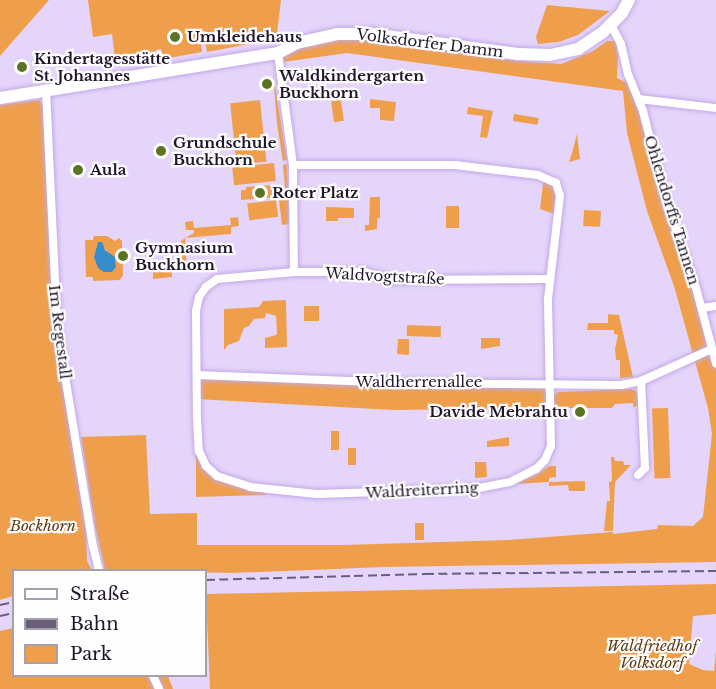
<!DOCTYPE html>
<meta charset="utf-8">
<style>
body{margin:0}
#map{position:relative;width:716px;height:689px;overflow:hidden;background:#e5d5fb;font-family:"Libre Baskerville",serif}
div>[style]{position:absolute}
.green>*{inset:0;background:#ef9f4b;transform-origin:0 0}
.water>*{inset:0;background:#378dcc}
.roads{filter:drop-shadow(0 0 2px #c3a9e5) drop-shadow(0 0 2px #c3a9e5)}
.minor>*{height:8px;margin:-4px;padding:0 4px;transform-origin:4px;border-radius:4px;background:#fff}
.secondary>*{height:12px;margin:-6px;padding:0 6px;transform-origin:6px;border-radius:6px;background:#fff}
.rail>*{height:2px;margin-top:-1px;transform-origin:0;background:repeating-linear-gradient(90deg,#6a5d79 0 9px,transparent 0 13.5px)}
.dots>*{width:16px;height:16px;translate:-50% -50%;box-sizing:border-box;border:3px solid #fefefe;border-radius:50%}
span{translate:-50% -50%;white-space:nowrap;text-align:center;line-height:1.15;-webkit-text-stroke:4.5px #fefefe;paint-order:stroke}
.poi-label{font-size:15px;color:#20162c;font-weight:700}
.left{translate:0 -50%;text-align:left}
.right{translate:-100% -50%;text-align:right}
.street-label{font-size:15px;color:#20162c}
.park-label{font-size:15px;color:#603b12;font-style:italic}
.legend{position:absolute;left:12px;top:569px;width:195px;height:108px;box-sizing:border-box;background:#fefefe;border:2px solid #a5a1aa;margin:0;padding:8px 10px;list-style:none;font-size:18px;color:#20162c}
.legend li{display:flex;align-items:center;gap:12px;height:30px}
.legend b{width:30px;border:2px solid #a5a1aa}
</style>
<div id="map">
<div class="green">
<div style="clip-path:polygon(0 0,49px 0,0 56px)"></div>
<div style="clip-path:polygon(88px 0,281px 0,277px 34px,271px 40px,207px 52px,205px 42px,201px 43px,202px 52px,163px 59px,161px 49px,156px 50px,157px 59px,116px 66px,112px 34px,93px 37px)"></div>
<div style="clip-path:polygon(547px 5px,610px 11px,578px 35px,559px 42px,538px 44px,536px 37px)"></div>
<div style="clip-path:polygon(339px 39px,371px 39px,517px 61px,561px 64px,593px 51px,607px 41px,615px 41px,618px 56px,617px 78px,625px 82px,628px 74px,716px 363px,716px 562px,384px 567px,232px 573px,105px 570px,95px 526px,81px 437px,146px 435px,150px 514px,197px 513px,197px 545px,343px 545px,509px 540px,613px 532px,613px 534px,657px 529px,658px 525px,693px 526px,703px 517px,712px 434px,708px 408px,674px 286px,647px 211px,627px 133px,623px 91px,347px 53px,283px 62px,284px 52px)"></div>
<div style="clip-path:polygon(273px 73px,287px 160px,283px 161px,277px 124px)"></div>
<div style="clip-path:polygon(370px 99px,396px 102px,394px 121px,380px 120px,380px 108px,370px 108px)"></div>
<div style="clip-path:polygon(39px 100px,44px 106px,53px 323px,74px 442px,86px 528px,87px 561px,92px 570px,14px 570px,13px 596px,0 600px,0 105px)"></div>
<div style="left:260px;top:100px;width:62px;height:30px;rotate:84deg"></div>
<div style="left:341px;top:100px;width:21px;height:10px;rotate:82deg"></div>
<div style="clip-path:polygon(468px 107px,493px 111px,487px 138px,480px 137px,483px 116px,467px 114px)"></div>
<div style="left:514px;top:114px;width:25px;height:7px;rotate:9deg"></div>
<div style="clip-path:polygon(577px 134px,580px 159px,569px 162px,572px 153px)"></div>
<div style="left:274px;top:163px;width:18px;height:42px;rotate:84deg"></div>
<div style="clip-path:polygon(287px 164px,289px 221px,288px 224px,282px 225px,279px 200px,286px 199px,283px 165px)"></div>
<div style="clip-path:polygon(544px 176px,556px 183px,557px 215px,540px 209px)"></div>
<div style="clip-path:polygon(273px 185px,278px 187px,279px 197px,241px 200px,241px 190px,246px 190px,246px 187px)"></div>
<div style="clip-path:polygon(370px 197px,380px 197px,380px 218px,377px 218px,377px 229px,365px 231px,365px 225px,369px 225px)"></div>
<div style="left:276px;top:200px;width:17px;height:29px;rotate:83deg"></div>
<div style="left:446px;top:206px;width:13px;height:22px"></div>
<div style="clip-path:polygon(326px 207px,354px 208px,354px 218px,338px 218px,338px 221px,326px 221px)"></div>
<div style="left:584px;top:210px;width:17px;height:16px;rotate:3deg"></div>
<div style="clip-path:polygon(238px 217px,239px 226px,231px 227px,231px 234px,185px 238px,187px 271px,183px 269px,181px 241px,185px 238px,194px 233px,194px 230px,186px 230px,185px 222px,193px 221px,194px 228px,231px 225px,230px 218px)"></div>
<div style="clip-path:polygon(evenodd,94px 236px,107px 236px,115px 241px,119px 238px,122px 241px,123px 275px,120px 280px,93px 281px,93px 277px,86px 277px,85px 240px,93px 240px,94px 236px,98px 242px,115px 259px,116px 267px,94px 257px,98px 242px)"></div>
<div style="clip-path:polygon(172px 270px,172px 277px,153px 279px,153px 271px)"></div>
<div style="clip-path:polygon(286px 300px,287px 347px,265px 348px,265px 338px,276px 335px,277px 333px,276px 316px,266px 313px,265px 318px,254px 319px,249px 326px,244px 328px,239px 341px,228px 345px,224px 350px,224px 309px,259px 307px,263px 301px)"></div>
<div style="left:319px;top:306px;width:15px;height:15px;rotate:90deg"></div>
<div style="clip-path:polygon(608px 314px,619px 315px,633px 377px,620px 378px,620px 360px,616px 360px,615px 349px,618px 335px,614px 334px,614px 330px,587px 330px,588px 323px,608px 323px)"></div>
<div style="left:407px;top:325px;width:34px;height:11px;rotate:2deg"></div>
<div style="clip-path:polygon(481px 338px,500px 338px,500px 346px,481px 349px)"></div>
<div style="clip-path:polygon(398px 339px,409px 339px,409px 355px,397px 354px)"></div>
<div style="clip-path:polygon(197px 379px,543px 386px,549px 390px,549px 408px,393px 410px,196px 399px)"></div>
<div style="clip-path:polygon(632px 389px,637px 392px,639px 406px,633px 407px,633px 403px,615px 404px,612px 408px,559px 408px,559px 413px,553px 413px,553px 396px,558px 392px)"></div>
<div style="left:668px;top:408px;width:70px;height:16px;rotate:88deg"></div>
<div style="left:331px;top:431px;width:8px;height:19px"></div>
<div style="clip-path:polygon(509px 437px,509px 446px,487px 447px,487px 441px)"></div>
<div style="left:348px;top:448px;width:8px;height:17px"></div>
<div style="clip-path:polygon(199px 451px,211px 471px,266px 490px,266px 495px,196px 497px,196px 455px)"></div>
<div style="clip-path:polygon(611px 457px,614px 457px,615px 461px,623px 461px,624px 465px,631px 465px,615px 482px,613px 531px,604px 531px,607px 501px,610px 501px,609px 482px,612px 481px)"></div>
<div style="clip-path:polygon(475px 462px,486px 462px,487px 477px,475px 478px)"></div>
<div style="clip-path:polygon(549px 466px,556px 466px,556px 477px,549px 478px,549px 482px,585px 481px,585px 491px,569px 491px,568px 485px,549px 486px,549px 482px,515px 484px,538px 474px)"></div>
<div style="left:415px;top:523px;width:9px;height:17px"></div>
<div style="clip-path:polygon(716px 584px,716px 614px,693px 616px,689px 664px,703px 670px,714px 671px,716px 650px,716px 689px,210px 689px,206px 594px)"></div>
<div style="clip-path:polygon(13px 628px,14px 676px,168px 676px,173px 689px,0 689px,0 631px)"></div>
</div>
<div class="water">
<div style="clip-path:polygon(98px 242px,102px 242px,105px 250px,115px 257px,116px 267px,112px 272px,104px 272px,98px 268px,94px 257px)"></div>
</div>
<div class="roads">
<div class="minor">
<div style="left:611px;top:25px;width:21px;rotate:62deg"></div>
<div style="left:621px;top:44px;width:31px;rotate:77deg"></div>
<div style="left:628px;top:74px;width:40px;rotate:68deg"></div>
<div style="left:643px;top:111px;width:90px;rotate:75.8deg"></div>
<div style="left:665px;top:198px;width:95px;rotate:71deg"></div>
<div style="left:696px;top:288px;width:78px;rotate:75.1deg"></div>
<div style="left:278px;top:53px;width:113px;rotate:82.4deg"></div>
<div style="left:293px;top:165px;width:107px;rotate:89.5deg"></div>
<div style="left:294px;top:272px;width:77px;rotate:174.8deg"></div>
<div style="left:217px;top:279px;width:14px;rotate:144deg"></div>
<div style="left:206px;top:287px;width:12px;rotate:125deg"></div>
<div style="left:199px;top:297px;width:14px;rotate:102deg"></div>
<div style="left:196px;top:311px;width:107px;rotate:89.5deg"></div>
<div style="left:197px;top:418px;width:33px;rotate:87deg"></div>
<div style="left:199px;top:451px;width:17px;rotate:65deg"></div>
<div style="left:206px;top:466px;width:15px;rotate:42deg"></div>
<div style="left:217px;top:476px;width:35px;rotate:18deg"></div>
<div style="left:250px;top:487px;width:67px;rotate:6deg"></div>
<div style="left:317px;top:494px;width:157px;rotate:-1.8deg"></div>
<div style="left:474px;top:489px;width:37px;rotate:-11deg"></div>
<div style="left:510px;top:482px;width:29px;rotate:-27deg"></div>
<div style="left:536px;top:469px;width:13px;rotate:-45deg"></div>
<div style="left:545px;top:460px;width:15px;rotate:-67deg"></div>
<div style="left:551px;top:446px;width:147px;rotate:-91.2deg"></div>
<div style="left:548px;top:299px;width:104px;rotate:-83.4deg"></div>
<div style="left:560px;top:196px;width:14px;rotate:-107deg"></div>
<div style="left:556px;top:183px;width:20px;rotate:-156deg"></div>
<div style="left:538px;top:175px;width:84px;rotate:-173.1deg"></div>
<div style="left:455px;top:165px;width:162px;rotate:180deg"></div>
<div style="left:46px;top:90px;width:237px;rotate:87.3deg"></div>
<div style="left:57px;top:327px;width:222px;rotate:80.7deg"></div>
<div style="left:93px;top:546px;width:25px;rotate:76deg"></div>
<div style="left:639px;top:99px;width:78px;rotate:6.7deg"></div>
<div style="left:294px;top:272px;width:71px"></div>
<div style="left:365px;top:272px;width:29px;rotate:16deg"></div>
<div style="left:393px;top:280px;width:155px;rotate:-0.4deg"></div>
<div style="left:702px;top:308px;width:14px;rotate:-8deg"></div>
<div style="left:197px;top:375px;width:196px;rotate:2.3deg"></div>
<div style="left:393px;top:383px;width:228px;rotate:0.5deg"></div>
<div style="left:621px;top:385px;width:20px;rotate:-11deg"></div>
<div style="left:641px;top:381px;width:78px;rotate:-24.3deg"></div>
<div style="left:638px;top:475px;width:10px;rotate:-45deg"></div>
<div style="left:645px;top:468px;width:87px;rotate:-92.6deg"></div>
<div style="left:153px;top:676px;width:14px;rotate:65deg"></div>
</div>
<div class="secondary">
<div style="left:0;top:98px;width:282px;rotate:-9.2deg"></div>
<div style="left:278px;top:53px;width:21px;rotate:-28deg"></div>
<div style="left:297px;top:43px;width:42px;rotate:-12.4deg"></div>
<div style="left:338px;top:34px;width:34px"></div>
<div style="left:372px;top:34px;width:147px;rotate:7.8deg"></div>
<div style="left:518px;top:54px;width:32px;rotate:2deg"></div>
<div style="left:550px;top:55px;width:29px;rotate:-12deg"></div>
<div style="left:578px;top:49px;width:30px;rotate:-34deg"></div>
<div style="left:603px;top:32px;width:27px;rotate:-45deg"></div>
<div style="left:622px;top:13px;width:15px;rotate:-62deg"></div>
</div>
</div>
<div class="rail">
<div style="left:206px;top:580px;width:219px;rotate:-1.6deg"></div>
<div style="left:425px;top:574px;width:291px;rotate:-0.6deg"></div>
<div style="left:0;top:605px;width:14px;rotate:-12deg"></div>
<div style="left:0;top:616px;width:14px;rotate:-12deg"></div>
</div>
<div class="dots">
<div style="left:175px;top:37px;background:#5c7324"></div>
<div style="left:22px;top:67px;background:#5c7324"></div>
<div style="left:267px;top:84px;background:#5c7324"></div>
<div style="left:161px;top:151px;background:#5c7324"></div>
<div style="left:78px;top:170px;background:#5c7324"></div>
<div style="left:260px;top:193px;background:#5c7324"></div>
<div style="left:123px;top:256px;background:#5c7324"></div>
<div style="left:580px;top:412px;background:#5c7324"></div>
</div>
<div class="poi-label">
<span class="left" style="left:187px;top:37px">Umkleidehaus</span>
<span class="left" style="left:34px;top:67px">Kindertagesstätte<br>St. Johannes</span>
<span class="left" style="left:279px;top:84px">Waldkindergarten<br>Buckhorn</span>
<span class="left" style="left:173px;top:151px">Grundschule<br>Buckhorn</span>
<span class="left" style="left:90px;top:170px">Aula</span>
<span class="left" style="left:272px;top:193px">Roter Platz</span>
<span class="left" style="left:135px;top:256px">Gymnasium<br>Buckhorn</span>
<span class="right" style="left:568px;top:412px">Davide Mebrahtu</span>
</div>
<div class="street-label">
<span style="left:430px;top:43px;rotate:7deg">Volksdorfer Damm</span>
<span style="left:672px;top:210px;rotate:73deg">Ohlendorffs Tannen</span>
<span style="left:385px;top:276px;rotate:3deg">Waldvogtstraße</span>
<span style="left:60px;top:332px;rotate:83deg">Im Regestall</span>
<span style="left:419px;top:382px">Waldherrenallee</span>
<span style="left:422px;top:490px;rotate:-3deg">Waldreiterring</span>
</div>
<div class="park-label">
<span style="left:43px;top:526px">Bockhorn</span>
<span style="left:652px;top:654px">Waldfriedhof<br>Volksdorf</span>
</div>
<ul class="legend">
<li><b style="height:8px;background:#fff"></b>Straße</li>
<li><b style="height:8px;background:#6a5d79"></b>Bahn</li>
<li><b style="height:16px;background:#ef9f4b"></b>Park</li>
</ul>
</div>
